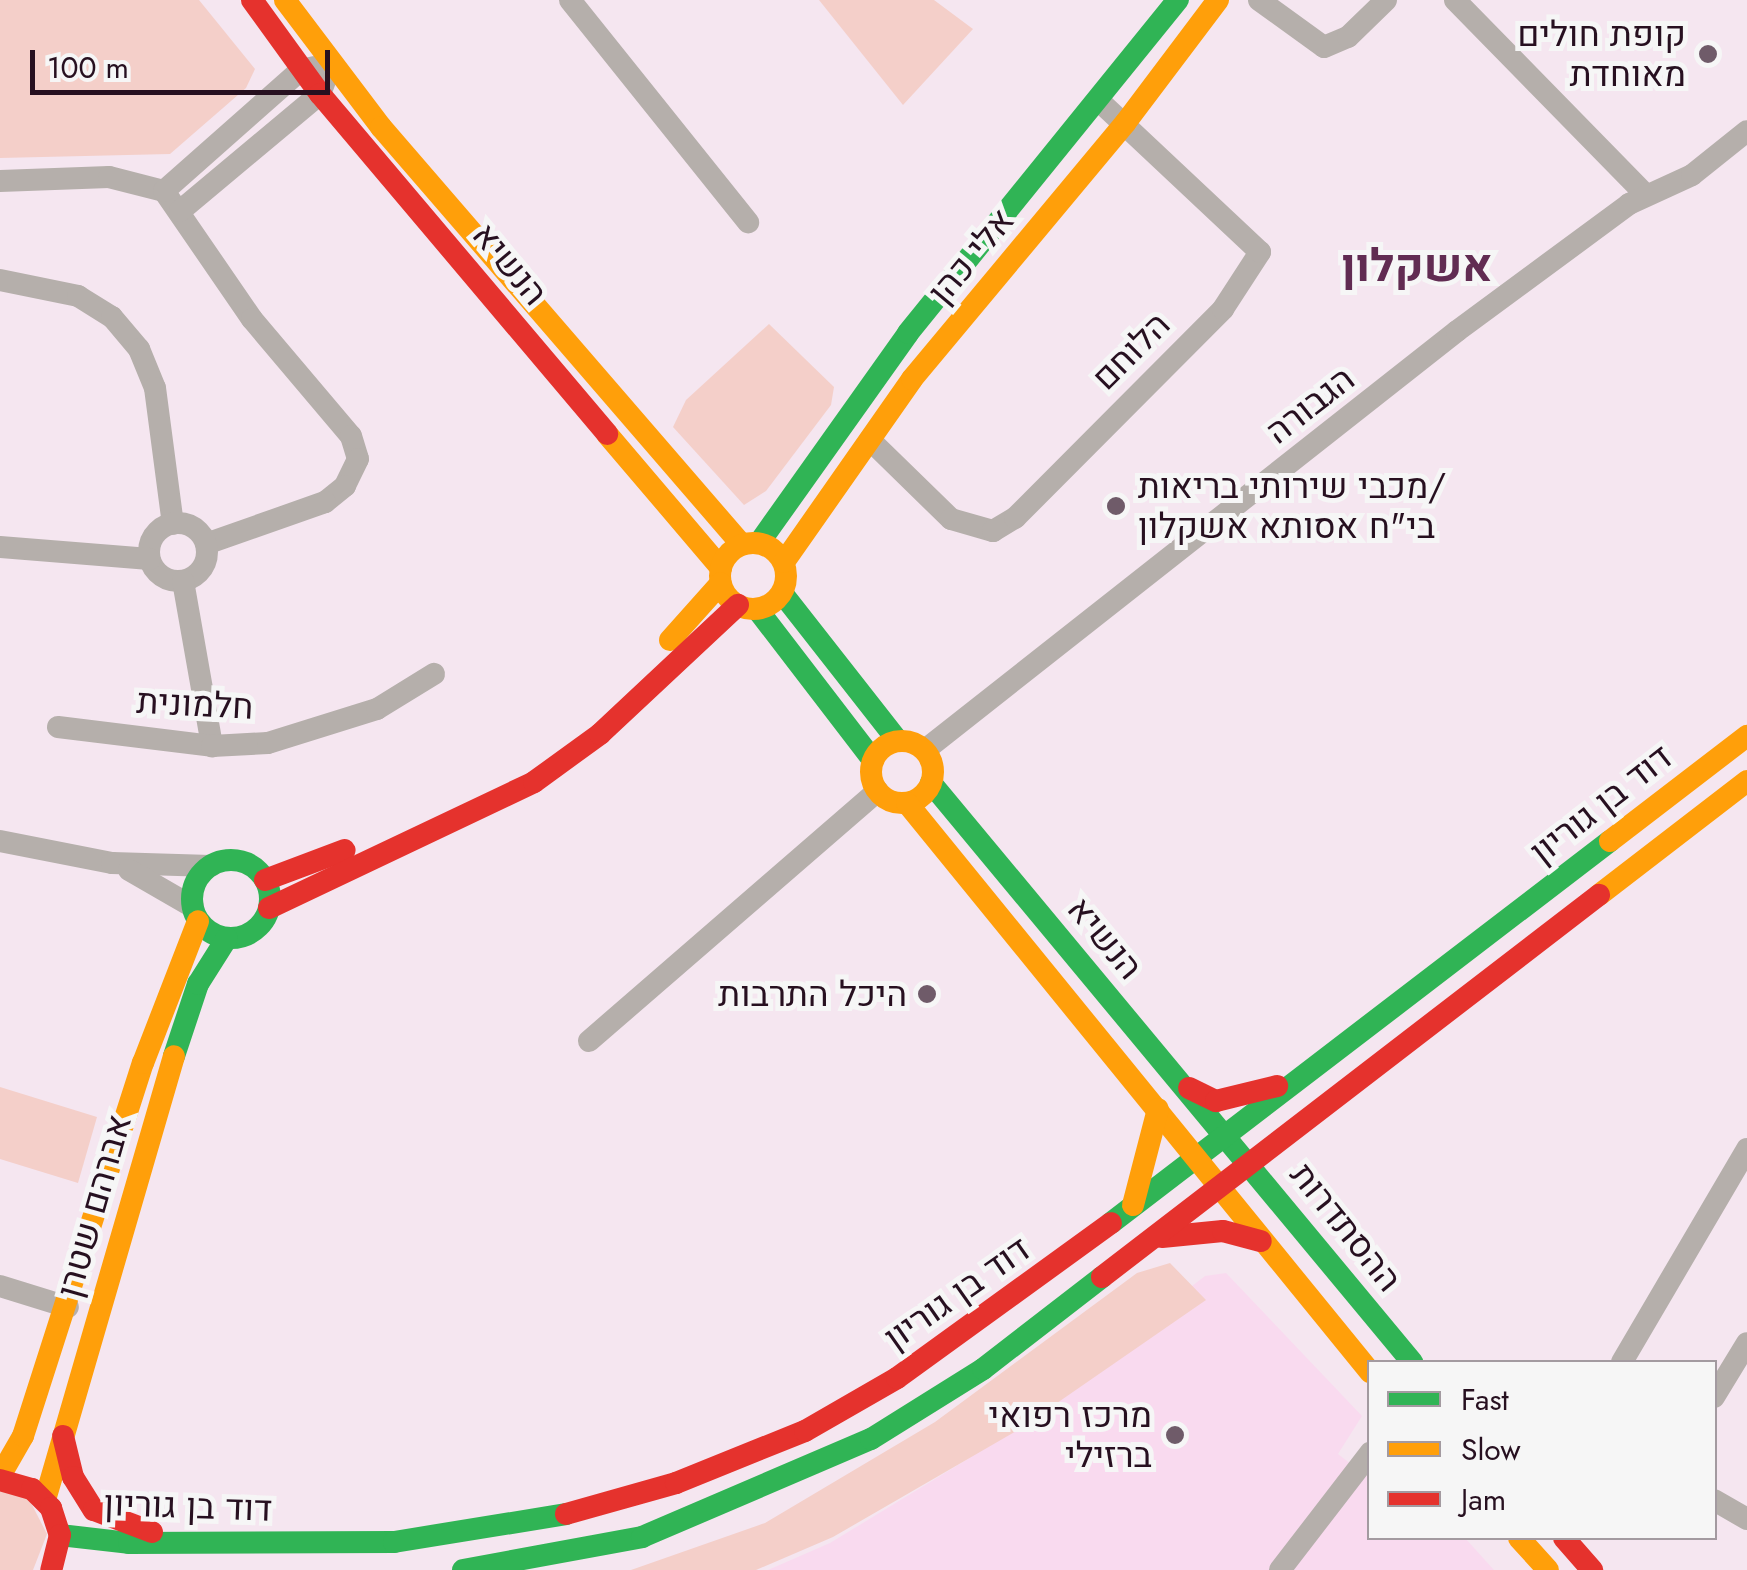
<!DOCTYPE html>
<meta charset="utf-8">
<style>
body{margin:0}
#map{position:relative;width:1747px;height:1570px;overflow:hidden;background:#f5e6f0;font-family:Jost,Heebo,sans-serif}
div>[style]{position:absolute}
.built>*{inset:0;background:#f9daef}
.green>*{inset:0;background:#f4cfc9}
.street>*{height:22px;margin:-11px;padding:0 11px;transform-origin:11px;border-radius:11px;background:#b5afab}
.street>.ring{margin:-11px;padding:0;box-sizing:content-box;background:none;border:22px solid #b5afab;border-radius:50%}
.fast>*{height:22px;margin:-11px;padding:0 11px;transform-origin:11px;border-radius:11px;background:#30b455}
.fast>.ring{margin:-11px;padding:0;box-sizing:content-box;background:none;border:22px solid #30b455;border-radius:50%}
.slow>*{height:22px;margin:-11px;padding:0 11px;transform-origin:11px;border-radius:11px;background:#ff9f0a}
.slow>.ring{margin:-11px;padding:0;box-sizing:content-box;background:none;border:22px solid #ff9f0a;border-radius:50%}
.jam>*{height:22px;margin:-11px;padding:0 11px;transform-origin:11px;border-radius:11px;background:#e5322d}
.dots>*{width:28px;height:28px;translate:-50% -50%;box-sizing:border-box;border:5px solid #f6f6f6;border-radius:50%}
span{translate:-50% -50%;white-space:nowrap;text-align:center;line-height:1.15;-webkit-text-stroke:10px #f6f6f6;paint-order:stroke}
.poi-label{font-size:35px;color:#271020}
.right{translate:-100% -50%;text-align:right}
.left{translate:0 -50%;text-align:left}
.street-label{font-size:35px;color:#271020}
.district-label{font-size:45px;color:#612c52;font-weight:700}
.legend{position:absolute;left:1367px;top:1360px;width:350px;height:180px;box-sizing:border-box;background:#f6f6f6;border:2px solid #a39aa0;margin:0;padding:12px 18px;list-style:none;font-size:30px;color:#271020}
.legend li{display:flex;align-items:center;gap:20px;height:50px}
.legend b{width:50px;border:2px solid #a39aa0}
.scale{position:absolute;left:30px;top:50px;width:300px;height:45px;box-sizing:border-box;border:5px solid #271020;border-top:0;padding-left:12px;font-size:30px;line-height:35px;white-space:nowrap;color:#271020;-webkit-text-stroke:8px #f6f6f6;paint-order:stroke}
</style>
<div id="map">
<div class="built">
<div style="clip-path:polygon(1226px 1273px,1362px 1416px,1338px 1454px,1369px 1478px,1370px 1538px,1465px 1538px,1494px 1570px,768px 1570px,830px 1543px,968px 1459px,1205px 1276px)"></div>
</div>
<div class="green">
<div style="clip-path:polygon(0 0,199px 0,255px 69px,246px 88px,170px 154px,0 158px)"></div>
<div style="clip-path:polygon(819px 0,934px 0,973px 29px,903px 105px)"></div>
<div style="clip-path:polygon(769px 324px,834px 387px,831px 405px,766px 491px,744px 505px,673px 427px,686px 400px)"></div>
<div style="clip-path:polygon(0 1087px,97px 1117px,78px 1183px,0 1159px)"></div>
<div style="clip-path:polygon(1170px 1263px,1206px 1300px,1018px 1430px,833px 1537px,756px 1570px,631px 1570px,765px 1523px,935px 1422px,1137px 1273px)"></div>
<div style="clip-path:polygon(0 1488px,29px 1499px,47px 1534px,33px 1570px,0 1570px)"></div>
</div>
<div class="street">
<div style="left:570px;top:0;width:285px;rotate:51.3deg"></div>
<div style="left:1259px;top:0;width:80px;rotate:35.9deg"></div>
<div style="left:1324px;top:47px;width:26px;rotate:-23deg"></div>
<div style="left:1348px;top:37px;width:53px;rotate:-44.2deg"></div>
<div style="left:1455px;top:0;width:272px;rotate:45.6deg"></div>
<div style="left:0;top:181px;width:109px;rotate:-2.1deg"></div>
<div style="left:109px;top:177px;width:57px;rotate:14.3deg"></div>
<div style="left:164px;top:191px;width:155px;rotate:55.5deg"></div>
<div style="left:252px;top:319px;width:153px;rotate:49.8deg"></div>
<div style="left:351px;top:436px;width:24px;rotate:73deg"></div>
<div style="left:358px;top:459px;width:30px;rotate:116deg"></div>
<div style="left:345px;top:486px;width:26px;rotate:141deg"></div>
<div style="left:325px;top:502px;width:126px;rotate:160.6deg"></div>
<div style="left:164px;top:191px;width:183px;rotate:-41.5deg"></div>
<div style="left:301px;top:70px;width:14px;rotate:-12deg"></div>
<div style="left:180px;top:211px;width:182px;rotate:-39.9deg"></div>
<div style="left:320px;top:94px;width:14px;rotate:-69deg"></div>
<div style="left:0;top:280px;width:80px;rotate:11.6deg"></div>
<div style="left:78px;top:296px;width:40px;rotate:32deg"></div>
<div style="left:112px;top:317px;width:42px;rotate:49.8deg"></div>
<div style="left:139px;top:349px;width:42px;rotate:67.7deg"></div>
<div style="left:155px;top:388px;width:137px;rotate:82.5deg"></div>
<div style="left:870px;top:440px;width:113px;rotate:44.3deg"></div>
<div style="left:951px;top:519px;width:44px;rotate:15.9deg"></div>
<div style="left:993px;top:531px;width:26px;rotate:-31deg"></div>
<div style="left:1015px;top:518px;width:295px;rotate:-45.1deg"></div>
<div style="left:1223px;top:309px;width:68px;rotate:-57deg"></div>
<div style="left:1260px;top:252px;width:221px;rotate:-136.8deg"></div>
<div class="ring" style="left:149px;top:523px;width:36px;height:36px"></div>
<div style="left:0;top:547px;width:150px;rotate:4.6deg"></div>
<div style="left:183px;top:581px;width:168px;rotate:80deg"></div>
<div style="left:58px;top:727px;width:155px;rotate:7deg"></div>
<div style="left:212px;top:746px;width:56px;rotate:-3.1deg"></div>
<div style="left:268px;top:743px;width:114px;rotate:-17.3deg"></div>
<div style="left:377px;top:709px;width:67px;rotate:-31.6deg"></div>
<div style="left:925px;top:750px;width:677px;rotate:-38.22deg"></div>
<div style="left:1457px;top:331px;width:214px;rotate:-36.4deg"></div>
<div style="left:1629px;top:204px;width:69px;rotate:-24.7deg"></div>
<div style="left:1692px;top:175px;width:70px;rotate:-38.7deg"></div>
<div style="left:0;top:841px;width:114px;rotate:11.1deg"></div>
<div style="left:112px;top:863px;width:99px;rotate:1.7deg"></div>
<div style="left:129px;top:870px;width:74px;rotate:30deg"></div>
<div style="left:589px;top:1041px;width:382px;rotate:-40.9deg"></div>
<div style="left:0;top:1286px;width:71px;rotate:17.2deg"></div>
<div style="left:1622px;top:1362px;width:247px;rotate:-59.6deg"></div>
<div style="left:1714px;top:1397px;width:63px;rotate:-58.6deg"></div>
<div style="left:1714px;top:1500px;width:38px;rotate:30deg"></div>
<div style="left:1280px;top:1570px;width:148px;rotate:-52.4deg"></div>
</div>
<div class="fast">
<div style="left:759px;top:543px;width:257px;rotate:-54.6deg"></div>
<div style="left:908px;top:333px;width:429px;rotate:-51deg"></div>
<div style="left:782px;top:593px;width:188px;rotate:51.9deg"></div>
<div style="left:757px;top:609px;width:190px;rotate:52.5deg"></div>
<div style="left:931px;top:783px;width:753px;rotate:50.28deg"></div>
<div class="ring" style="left:192px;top:860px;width:56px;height:56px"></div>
<div style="left:174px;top:1056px;width:76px;rotate:-71.6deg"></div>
<div style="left:198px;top:984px;width:54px;rotate:-57.8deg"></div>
<div style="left:1111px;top:1223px;width:628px;rotate:-37.44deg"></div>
<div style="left:60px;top:1535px;width:69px;rotate:6.6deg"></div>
<div style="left:129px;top:1543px;width:265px;rotate:-0.2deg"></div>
<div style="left:394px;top:1542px;width:174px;rotate:-9.2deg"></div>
<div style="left:463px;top:1570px;width:182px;rotate:-10.4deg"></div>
<div style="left:642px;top:1537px;width:249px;rotate:-23.2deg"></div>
<div style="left:871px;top:1439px;width:132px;rotate:-32deg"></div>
<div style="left:983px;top:1369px;width:150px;rotate:-37.7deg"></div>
</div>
<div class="slow">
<div style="left:285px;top:0;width:159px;rotate:52.9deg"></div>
<div style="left:381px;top:127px;width:552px;rotate:49.18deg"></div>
<div style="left:607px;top:434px;width:176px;rotate:49.6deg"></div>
<div class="ring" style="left:720px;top:543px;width:44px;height:44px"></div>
<div style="left:784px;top:562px;width:223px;rotate:-55deg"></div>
<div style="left:912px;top:379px;width:334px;rotate:-50.2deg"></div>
<div style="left:1126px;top:122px;width:153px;rotate:-53deg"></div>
<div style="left:670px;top:640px;width:76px;rotate:-48.2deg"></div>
<div class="ring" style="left:871px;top:741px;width:40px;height:40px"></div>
<div style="left:907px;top:803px;width:734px;rotate:50.86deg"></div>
<div style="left:1610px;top:841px;width:173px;rotate:-37.5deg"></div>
<div style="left:1599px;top:895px;width:187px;rotate:-37.6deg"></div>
<div style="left:1133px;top:1205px;width:99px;rotate:-75.4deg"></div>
<div style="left:0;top:1476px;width:46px;rotate:-60.1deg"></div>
<div style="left:23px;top:1436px;width:392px;rotate:-72.2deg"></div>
<div style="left:143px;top:1063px;width:152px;rotate:-68.8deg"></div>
<div style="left:45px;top:1500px;width:462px;rotate:-73.8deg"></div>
<div style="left:1519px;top:1538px;width:43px;rotate:47.8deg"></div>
</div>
<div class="jam">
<div style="left:252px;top:0;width:116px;rotate:54.1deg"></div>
<div style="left:320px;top:94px;width:445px;rotate:49.8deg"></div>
<div style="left:265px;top:880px;width:85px;rotate:-20.6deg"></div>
<div style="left:269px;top:908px;width:293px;rotate:-25.4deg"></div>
<div style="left:534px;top:782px;width:82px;rotate:-36deg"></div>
<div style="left:600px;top:734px;width:189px;rotate:-43.1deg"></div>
<div style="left:1189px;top:1088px;width:30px;rotate:26deg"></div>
<div style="left:1216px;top:1101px;width:63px;rotate:-13.8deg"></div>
<div style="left:1162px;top:1237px;width:61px;rotate:-5.6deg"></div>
<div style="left:1223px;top:1231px;width:39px;rotate:15deg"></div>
<div style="left:1102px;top:1277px;width:627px;rotate:-37.55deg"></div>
<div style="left:63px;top:1436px;width:42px;rotate:76.3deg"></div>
<div style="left:73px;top:1477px;width:39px;rotate:58deg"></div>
<div style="left:94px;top:1510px;width:62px;rotate:20.8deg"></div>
<div style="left:0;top:1480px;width:33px;rotate:16deg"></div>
<div style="left:32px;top:1489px;width:27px;rotate:45deg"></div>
<div style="left:51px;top:1508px;width:28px;rotate:72deg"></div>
<div style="left:60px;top:1535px;width:36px;rotate:104deg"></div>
<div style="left:566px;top:1514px;width:114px;rotate:-15.7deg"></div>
<div style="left:676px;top:1483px;width:139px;rotate:-22deg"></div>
<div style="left:805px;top:1431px;width:106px;rotate:-29.9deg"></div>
<div style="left:897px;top:1378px;width:264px;rotate:-35.9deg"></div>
<div style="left:1564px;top:1538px;width:43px;rotate:48.8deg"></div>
</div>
<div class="dots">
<div style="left:1708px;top:54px;background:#6f5b69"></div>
<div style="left:1116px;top:506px;background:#6f5b69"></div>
<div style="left:927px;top:994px;background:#6f5b69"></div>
<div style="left:1175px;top:1435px;background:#6f5b69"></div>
</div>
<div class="poi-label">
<span class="right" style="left:1686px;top:54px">קופת חולים<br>מאוחדת</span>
<span class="left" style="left:1138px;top:506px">מכבי שירותי בריאות/<br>בי"ח אסותא אשקלון</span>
<span class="right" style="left:907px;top:994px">היכל התרבות</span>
<span class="right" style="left:1152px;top:1435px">מרכז רפואי<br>ברזילי</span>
</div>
<div class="street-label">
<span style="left:971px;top:256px;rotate:-50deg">אלי כהן</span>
<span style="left:510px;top:264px;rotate:50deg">הנשיא</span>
<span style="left:1131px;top:351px;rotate:-45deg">הלוחם</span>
<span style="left:1310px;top:405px;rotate:-38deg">הגבורה</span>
<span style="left:195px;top:704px;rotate:3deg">חלמונית</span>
<span style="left:1601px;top:804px;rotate:-38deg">דוד בן גוריון</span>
<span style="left:1105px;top:938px;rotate:50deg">הנשיא</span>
<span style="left:94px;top:1206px;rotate:-74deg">אברהם שטרן</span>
<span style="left:1346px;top:1227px;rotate:51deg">ההסתדרות</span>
<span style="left:957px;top:1293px;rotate:-35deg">דוד בן גוריון</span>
<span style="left:188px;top:1506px;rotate:2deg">דוד בן גוריון</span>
</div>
<div class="district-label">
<span style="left:1417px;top:266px">אשקלון</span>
</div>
<ul class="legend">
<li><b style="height:12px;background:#30b455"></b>Fast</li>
<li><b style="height:12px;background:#ff9f0a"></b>Slow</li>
<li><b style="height:12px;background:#e5322d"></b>Jam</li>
</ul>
<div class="scale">100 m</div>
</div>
